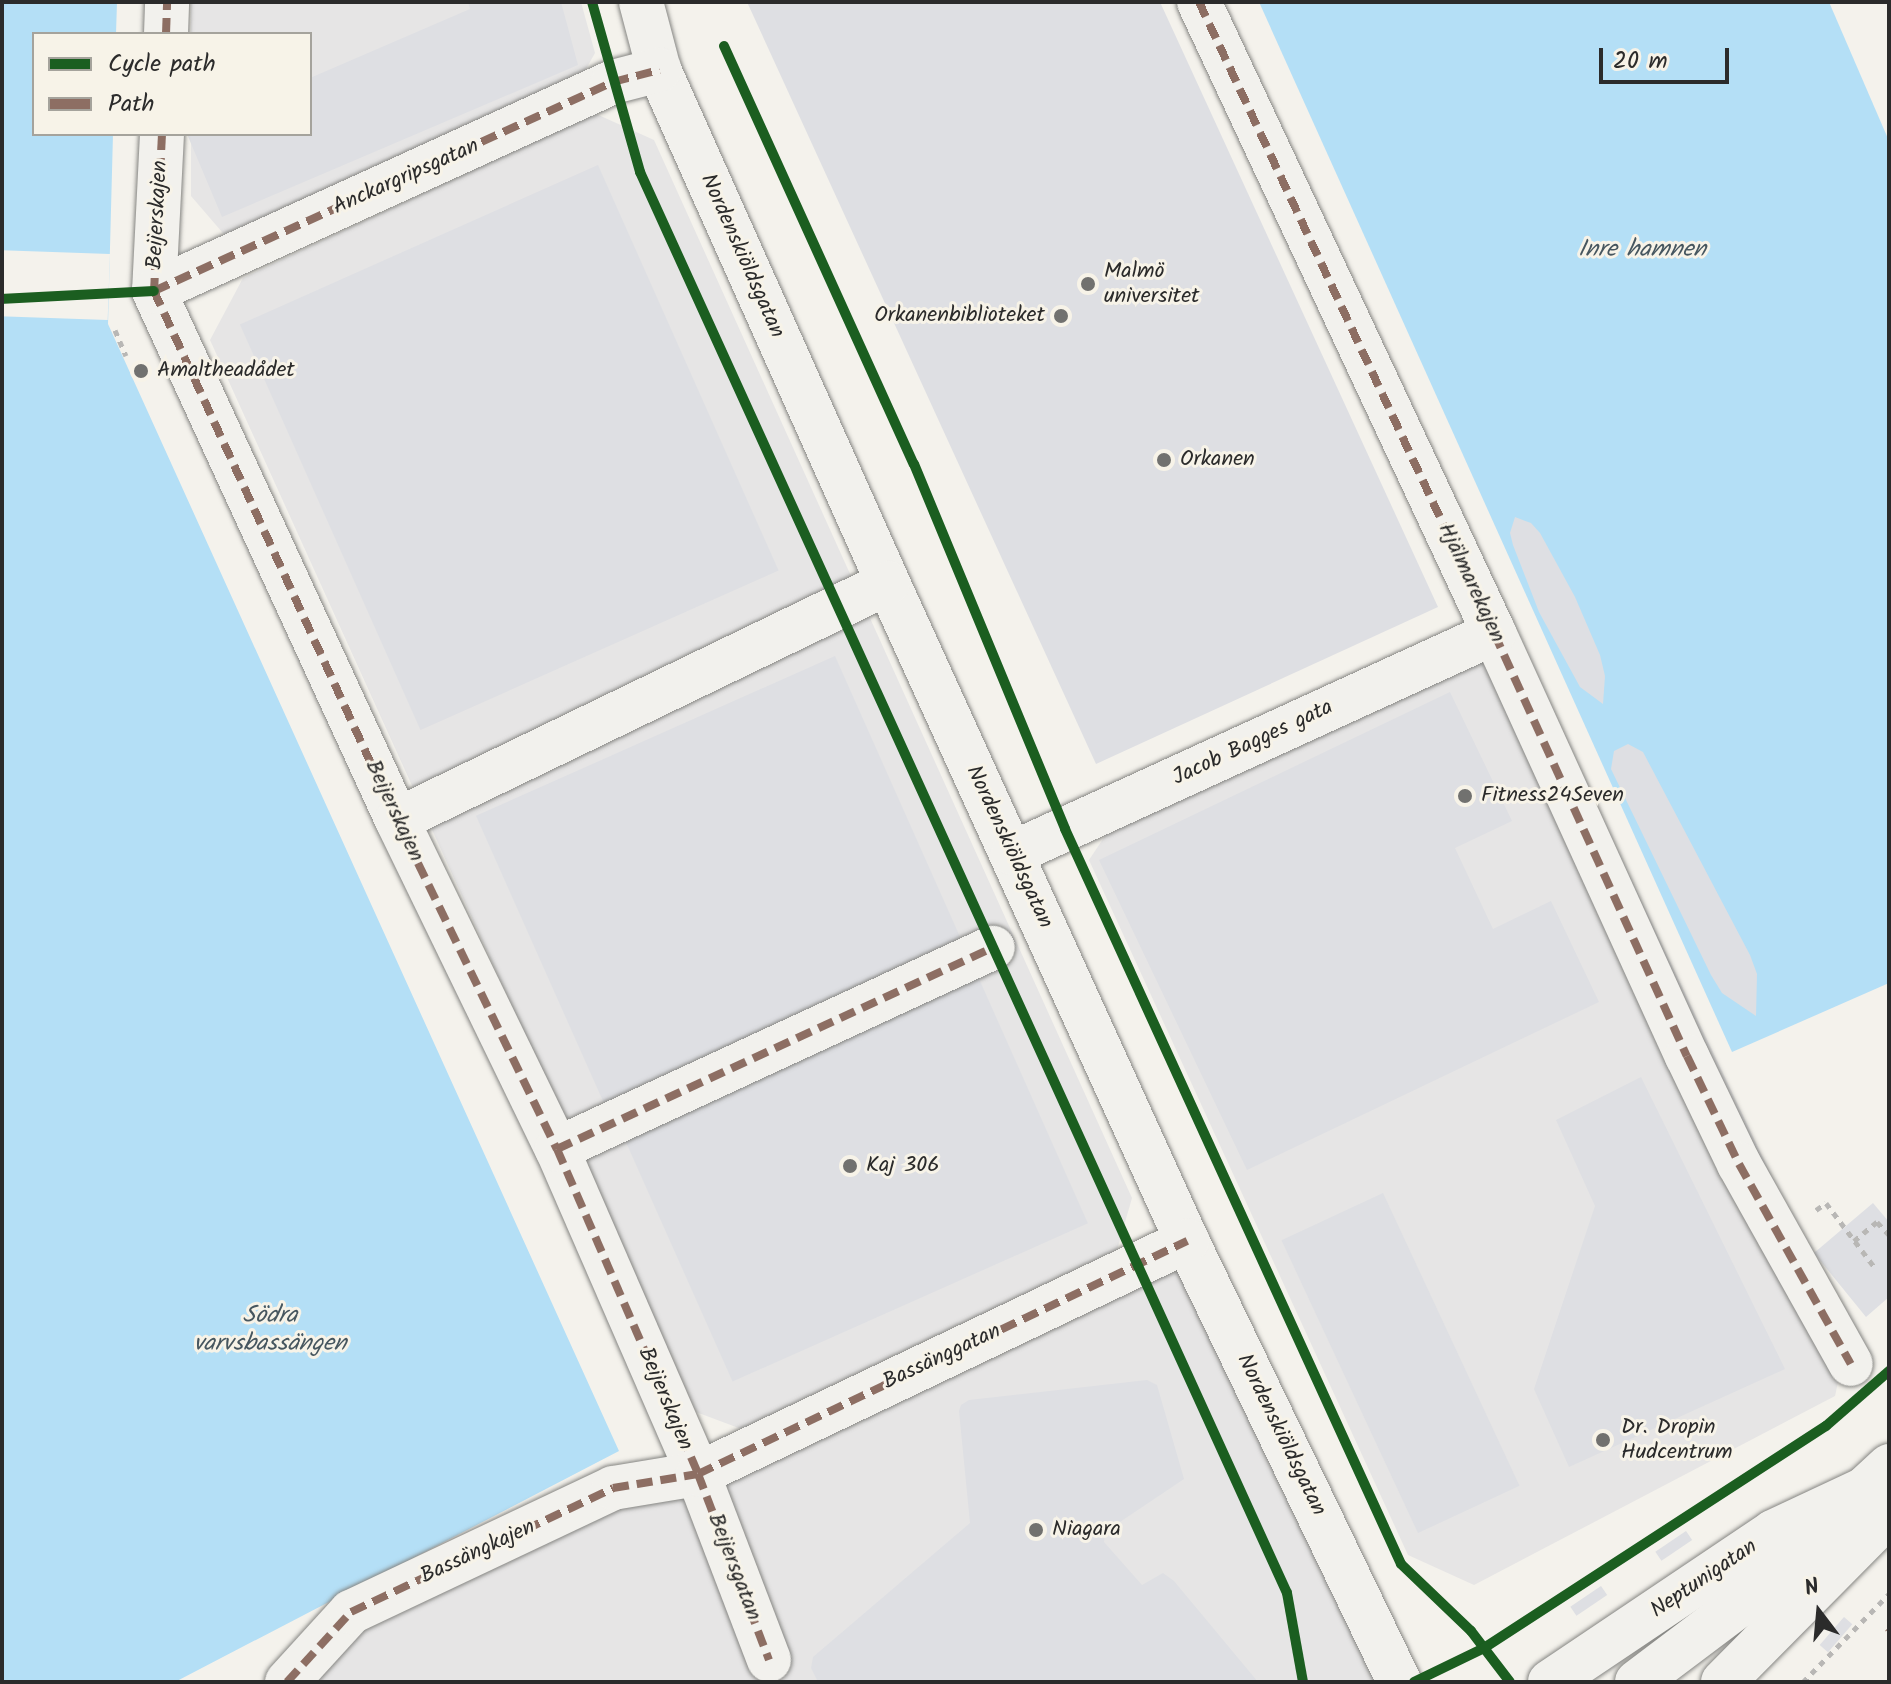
<!DOCTYPE html>
<meta charset="utf-8">
<style>
body{margin:0}
#map{position:relative;width:1891px;height:1684px;overflow:hidden;background:#f4f2ec;font-family:Kalam,sans-serif}
div>[style]{position:absolute}
.built>*{inset:0;background:#e6e5e5}
.water>*{inset:0;background:#b4dff6}
.pier>*{inset:0;background:#f4f2ec;transform-origin:0 0}
.building>*{inset:0;background:#dedfe3;transform-origin:0 0}
.path>*{height:5px;margin-top:-2.5px;transform-origin:0;background:repeating-linear-gradient(90deg,#b8b7b5 0 6px,transparent 0 12px)}
.roads{filter:drop-shadow(0 0 2px #858582) drop-shadow(0 0 2px #858582)}
.minor>*{height:44px;margin:-22px;padding:0 22px;transform-origin:22px;border-radius:22px;background:#f2f1ed}
.quiet>*{height:8px;margin-top:-4px;transform-origin:0;background:repeating-linear-gradient(90deg,#8d6e63 0 16px,transparent 0 24px)}
.cycleway>*{height:10px;margin:-5px;padding:0 5px;transform-origin:5px;border-radius:5px;background:#1b5e20}
.dots>*{width:22px;height:22px;translate:-50% -50%;box-sizing:border-box;border:4px solid #f7f3e8;border-radius:50%}
span{translate:-50% -50%;white-space:nowrap;text-align:center;line-height:1.15;-webkit-text-stroke:6px #f7f3e8;paint-order:stroke}
.street-label{font-size:22px;color:#2b2b2b}
.poi-label{font-size:22px;color:#2b2b2b}
.left{translate:0 -50%;text-align:left}
.right{translate:-100% -50%;text-align:right}
.water-label{font-size:24px;color:#46565f;font-style:italic}
.frame{position:absolute;inset:0;border:4px solid #2b2b2b;pointer-events:none}
.legend{position:absolute;left:32px;top:32px;width:280px;height:104px;box-sizing:border-box;background:#f7f3e8;border:2px solid #a5a39c;margin:0;padding:10px 14px;list-style:none;font-size:24px;color:#2b2b2b}
.legend li{display:flex;align-items:center;gap:16px;height:40px}
.legend b{width:40px;border:2px solid #a5a39c}
.north{position:absolute;left:1779px;top:1572px;width:80px;height:80px;-webkit-text-stroke:6px #f7f3e8;paint-order:stroke;rotate:344deg;font-size:22px;font-weight:700;line-height:32px;text-align:center;color:#2b2b2b}
.north::after{content:'';display:block;margin:auto;width:28px;height:36px;background:#2b2b2b;clip-path:polygon(50% 0,100% 100%,50% 72%,0 100%)}
.scale{position:absolute;left:1599px;top:48px;width:130px;height:36px;box-sizing:border-box;border:4px solid #2b2b2b;border-top:0;padding-left:10px;font-size:24px;line-height:28px;white-space:nowrap;color:#2b2b2b;-webkit-text-stroke:6px #f7f3e8;paint-order:stroke}
</style>
<div id="map">
<div class="built">
<div style="clip-path:polygon(191px 2px,581px 2px,595px 53px,577px 85px,228px 239px,191px 196px,191px 134px,310px 134px,310px 34px,191px 34px)"></div>
<div style="clip-path:polygon(594px 113px,654px 140px,1132px 1198px,1115px 1257px,744px 1430px,696px 1412px,210px 340px,243px 278px)"></div>
<div style="clip-path:polygon(1480px 656px,1532px 670px,1848px 1337px,1835px 1396px,1474px 1585px,1408px 1555px,1089px 860px,1119px 815px)"></div>
<div style="clip-path:polygon(1178px 1256px,1384px 1682px,287px 1682px,351px 1612px)"></div>
</div>
<div class="water">
<div style="clip-path:polygon(2px 2px,117px 2px,116px 34px,34px 34px,34px 134px,113px 134px,108px 324px,619px 1451px,175px 1682px,2px 1682px)"></div>
<div style="clip-path:polygon(1259px 2px,1829px 2px,1889px 141px,1889px 983px,1732px 1052px)"></div>
</div>
<div class="pier">
<div style="left:110px;top:254px;width:66px;height:108px;rotate:92deg"></div>
</div>
<div class="building">
<div style="clip-path:polygon(468px 2px,561px 2px,578px 65px,222px 217px,187px 134px,310px 134px,310px 78px,470px 9px)"></div>
<div style="clip-path:polygon(747px 2px,1160px 2px,1438px 607px,1096px 764px)"></div>
<div style="left:598px;top:165px;width:444px;height:392px;rotate:66deg"></div>
<div style="clip-path:polygon(1515px 517px,1531px 523px,1540px 533px,1575px 597px,1600px 655px,1605px 676px,1603px 704px,1580px 687px,1539px 612px,1513px 545px,1510px 533px)"></div>
<div style="left:835px;top:656px;width:324px;height:393px;rotate:66deg"></div>
<div style="clip-path:polygon(1450px 692px,1512px 821px,1455px 848px,1493px 929px,1551px 901px,1599px 1002px,1247px 1170px,1099px 860px)"></div>
<div style="clip-path:polygon(1628px 744px,1643px 752px,1750px 955px,1757px 974px,1756px 1016px,1722px 993px,1711px 975px,1611px 769px,1614px 751px)"></div>
<div style="left:972px;top:963px;width:285px;height:389px;rotate:66deg"></div>
<div style="clip-path:polygon(1641px 1077px,1785px 1369px,1569px 1467px,1534px 1389px,1595px 1206px,1556px 1120px)"></div>
<div style="left:1383px;top:1193px;width:323px;height:112px;rotate:65deg"></div>
<div style="clip-path:polygon(1873px 1203px,1889px 1222px,1889px 1297px,1866px 1317px,1814px 1253px)"></div>
<div style="clip-path:polygon(1147px 1380px,1157px 1385px,1184px 1479px,1105px 1532px,1104px 1542px,1142px 1585px,1163px 1573px,1174px 1581px,1258px 1682px,818px 1682px,811px 1668px,813px 1657px,970px 1523px,959px 1411px,961px 1405px,969px 1400px)"></div>
<div style="left:1686px;top:1531px;width:11px;height:37px;rotate:56deg"></div>
<div style="left:1601px;top:1586px;width:11px;height:37px;rotate:56deg"></div>
<div style="left:1844px;top:1617px;width:11px;height:37px;rotate:41deg"></div>
</div>
<div class="path">
<div style="left:115px;top:330px;width:28px;rotate:67deg"></div>
<div style="left:1816px;top:1210px;width:12px;rotate:-35deg"></div>
<div style="left:1826px;top:1203px;width:83px;rotate:52.9deg"></div>
<div style="left:1854px;top:1241px;width:30px;rotate:-40deg"></div>
<div style="left:1877px;top:1222px;width:18px;rotate:47deg"></div>
<div style="left:1803px;top:1682px;width:123px;rotate:-45.7deg"></div>
</div>
<div class="roads">
<div class="minor">
<div style="left:641px;top:2px;width:70px;rotate:75.2deg"></div>
<div style="left:659px;top:70px;width:562px;rotate:65.94deg"></div>
<div style="left:888px;top:583px;width:723px;rotate:65.56deg"></div>
<div style="left:1187px;top:1241px;width:489px;rotate:64.3deg"></div>
<div style="left:1199px;top:2px;width:697px;rotate:64.94deg"></div>
<div style="left:1494px;top:633px;width:465px;rotate:65.5deg"></div>
<div style="left:1687px;top:1056px;width:120px;rotate:64.3deg"></div>
<div style="left:1739px;top:1164px;width:229px;rotate:60.8deg"></div>
<div style="left:166px;top:34px;width:32px;rotate:-88deg"></div>
<div style="left:162px;top:134px;width:157px;rotate:92.9deg"></div>
<div style="left:154px;top:291px;width:582px;rotate:65.33deg"></div>
<div style="left:397px;top:820px;width:366px;rotate:64.1deg"></div>
<div style="left:557px;top:1149px;width:354px;rotate:66.5deg"></div>
<div style="left:698px;top:1474px;width:199px;rotate:69.1deg"></div>
<div style="left:154px;top:291px;width:504px;rotate:-24.48deg"></div>
<div style="left:613px;top:82px;width:48px;rotate:-14.6deg"></div>
<div style="left:397px;top:820px;width:545px;rotate:-25.77deg"></div>
<div style="left:1013px;top:853px;width:529px;rotate:-24.58deg"></div>
<div style="left:557px;top:1149px;width:480px;rotate:-24.8deg"></div>
<div style="left:287px;top:1682px;width:95px;rotate:-47.6deg"></div>
<div style="left:351px;top:1612px;width:290px;rotate:-25.3deg"></div>
<div style="left:613px;top:1488px;width:86px;rotate:-9.4deg"></div>
<div style="left:698px;top:1474px;width:542px;rotate:-25.48deg"></div>
<div style="left:1550px;top:1682px;width:269px;rotate:-33.9deg"></div>
<div style="left:1773px;top:1532px;width:102px;rotate:-25.1deg"></div>
<div style="left:1637px;top:1682px;width:126px;rotate:-37deg"></div>
<div style="left:1738px;top:1606px;width:206px;rotate:-42.8deg"></div>
<div style="left:1723px;top:1682px;width:236px;rotate:-45.3deg"></div>
</div>
</div>
<div class="quiet">
<div style="left:1199px;top:2px;width:697px;rotate:64.94deg"></div>
<div style="left:1494px;top:633px;width:465px;rotate:65.5deg"></div>
<div style="left:1687px;top:1056px;width:120px;rotate:64.3deg"></div>
<div style="left:1739px;top:1164px;width:229px;rotate:60.8deg"></div>
<div style="left:166px;top:34px;width:32px;rotate:-88deg"></div>
<div style="left:162px;top:134px;width:157px;rotate:92.9deg"></div>
<div style="left:154px;top:291px;width:582px;rotate:65.33deg"></div>
<div style="left:397px;top:820px;width:366px;rotate:64.1deg"></div>
<div style="left:557px;top:1149px;width:354px;rotate:66.5deg"></div>
<div style="left:698px;top:1474px;width:199px;rotate:69.1deg"></div>
<div style="left:154px;top:291px;width:504px;rotate:-24.48deg"></div>
<div style="left:613px;top:82px;width:48px;rotate:-14.6deg"></div>
<div style="left:557px;top:1149px;width:480px;rotate:-24.8deg"></div>
<div style="left:1888px;top:1628px;width:1px;rotate:45deg"></div>
<div style="left:287px;top:1682px;width:95px;rotate:-47.6deg"></div>
<div style="left:351px;top:1612px;width:290px;rotate:-25.3deg"></div>
<div style="left:613px;top:1488px;width:86px;rotate:-9.4deg"></div>
<div style="left:698px;top:1474px;width:542px;rotate:-25.48deg"></div>
</div>
<div class="cycleway">
<div style="left:592px;top:2px;width:177px;rotate:74.2deg"></div>
<div style="left:640px;top:172px;width:1561px;rotate:65.52deg"></div>
<div style="left:1287px;top:1593px;width:90px;rotate:79.8deg"></div>
<div style="left:724px;top:46px;width:459px;rotate:65.6deg"></div>
<div style="left:914px;top:464px;width:395px;rotate:67.5deg"></div>
<div style="left:1065px;top:829px;width:808px;rotate:65.43deg"></div>
<div style="left:1401px;top:1564px;width:97px;rotate:43.7deg"></div>
<div style="left:1471px;top:1631px;width:64px;rotate:52.6deg"></div>
<div style="left:2px;top:299px;width:152px;rotate:-3deg"></div>
<div style="left:1414px;top:1682px;width:78px;rotate:-25.9deg"></div>
<div style="left:1484px;top:1648px;width:408px;rotate:-33deg"></div>
<div style="left:1826px;top:1426px;width:84px;rotate:-41.1deg"></div>
</div>
<div class="dots">
<div style="left:1088px;top:284px;background:#71716f"></div>
<div style="left:1061px;top:316px;background:#71716f"></div>
<div style="left:141px;top:371px;background:#71716f"></div>
<div style="left:1164px;top:460px;background:#71716f"></div>
<div style="left:1465px;top:796px;background:#71716f"></div>
<div style="left:850px;top:1166px;background:#71716f"></div>
<div style="left:1603px;top:1440px;background:#71716f"></div>
<div style="left:1036px;top:1530px;background:#71716f"></div>
</div>
<div class="street-label">
<span style="left:406px;top:177px;rotate:-24deg">Anckargripsgatan</span>
<span style="left:158px;top:215px;rotate:-87deg">Beijerskajen</span>
<span style="left:742px;top:256px;rotate:66deg">Nordenskiöldsgatan</span>
<span style="left:1471px;top:583px;rotate:65deg">Hjälmarekajen</span>
<span style="left:1253px;top:743px;rotate:-25deg">Jacob Bagges gata</span>
<span style="left:394px;top:811px;rotate:65deg">Beijerskajen</span>
<span style="left:1009px;top:847px;rotate:65deg">Nordenskiöldsgatan</span>
<span style="left:942px;top:1357px;rotate:-25deg">Bassänggatan</span>
<span style="left:665px;top:1399px;rotate:67deg">Beijerskajen</span>
<span style="left:1281px;top:1435px;rotate:64deg">Nordenskiöldsgatan</span>
<span style="left:478px;top:1552px;rotate:-25deg">Bassängkajen</span>
<span style="left:734px;top:1567px;rotate:69deg">Beijersgatan</span>
<span style="left:1704px;top:1579px;rotate:-34deg">Neptunigatan</span>
</div>
<div class="poi-label">
<span class="left" style="left:1104px;top:284px">Malmö<br>universitet</span>
<span class="right" style="left:1045px;top:316px">Orkanenbiblioteket</span>
<span class="left" style="left:157px;top:371px">Amaltheadådet</span>
<span class="left" style="left:1180px;top:460px">Orkanen</span>
<span class="left" style="left:1481px;top:796px">Fitness24Seven</span>
<span class="left" style="left:866px;top:1166px">Kaj 306</span>
<span class="left" style="left:1621px;top:1440px">Dr. Dropin<br>Hudcentrum</span>
<span class="left" style="left:1052px;top:1530px">Niagara</span>
</div>
<div class="water-label">
<span style="left:1642px;top:250px">Inre hamnen</span>
<span style="left:270px;top:1330px">Södra<br>varvsbassängen</span>
</div>
<div class="frame"></div>
<ul class="legend">
<li><b style="height:10px;background:#1b5e20"></b>Cycle path</li>
<li><b style="height:10px;background:#8d6e63"></b>Path</li>
</ul>
<div class="north">N</div>
<div class="scale">20 m</div>
</div>
